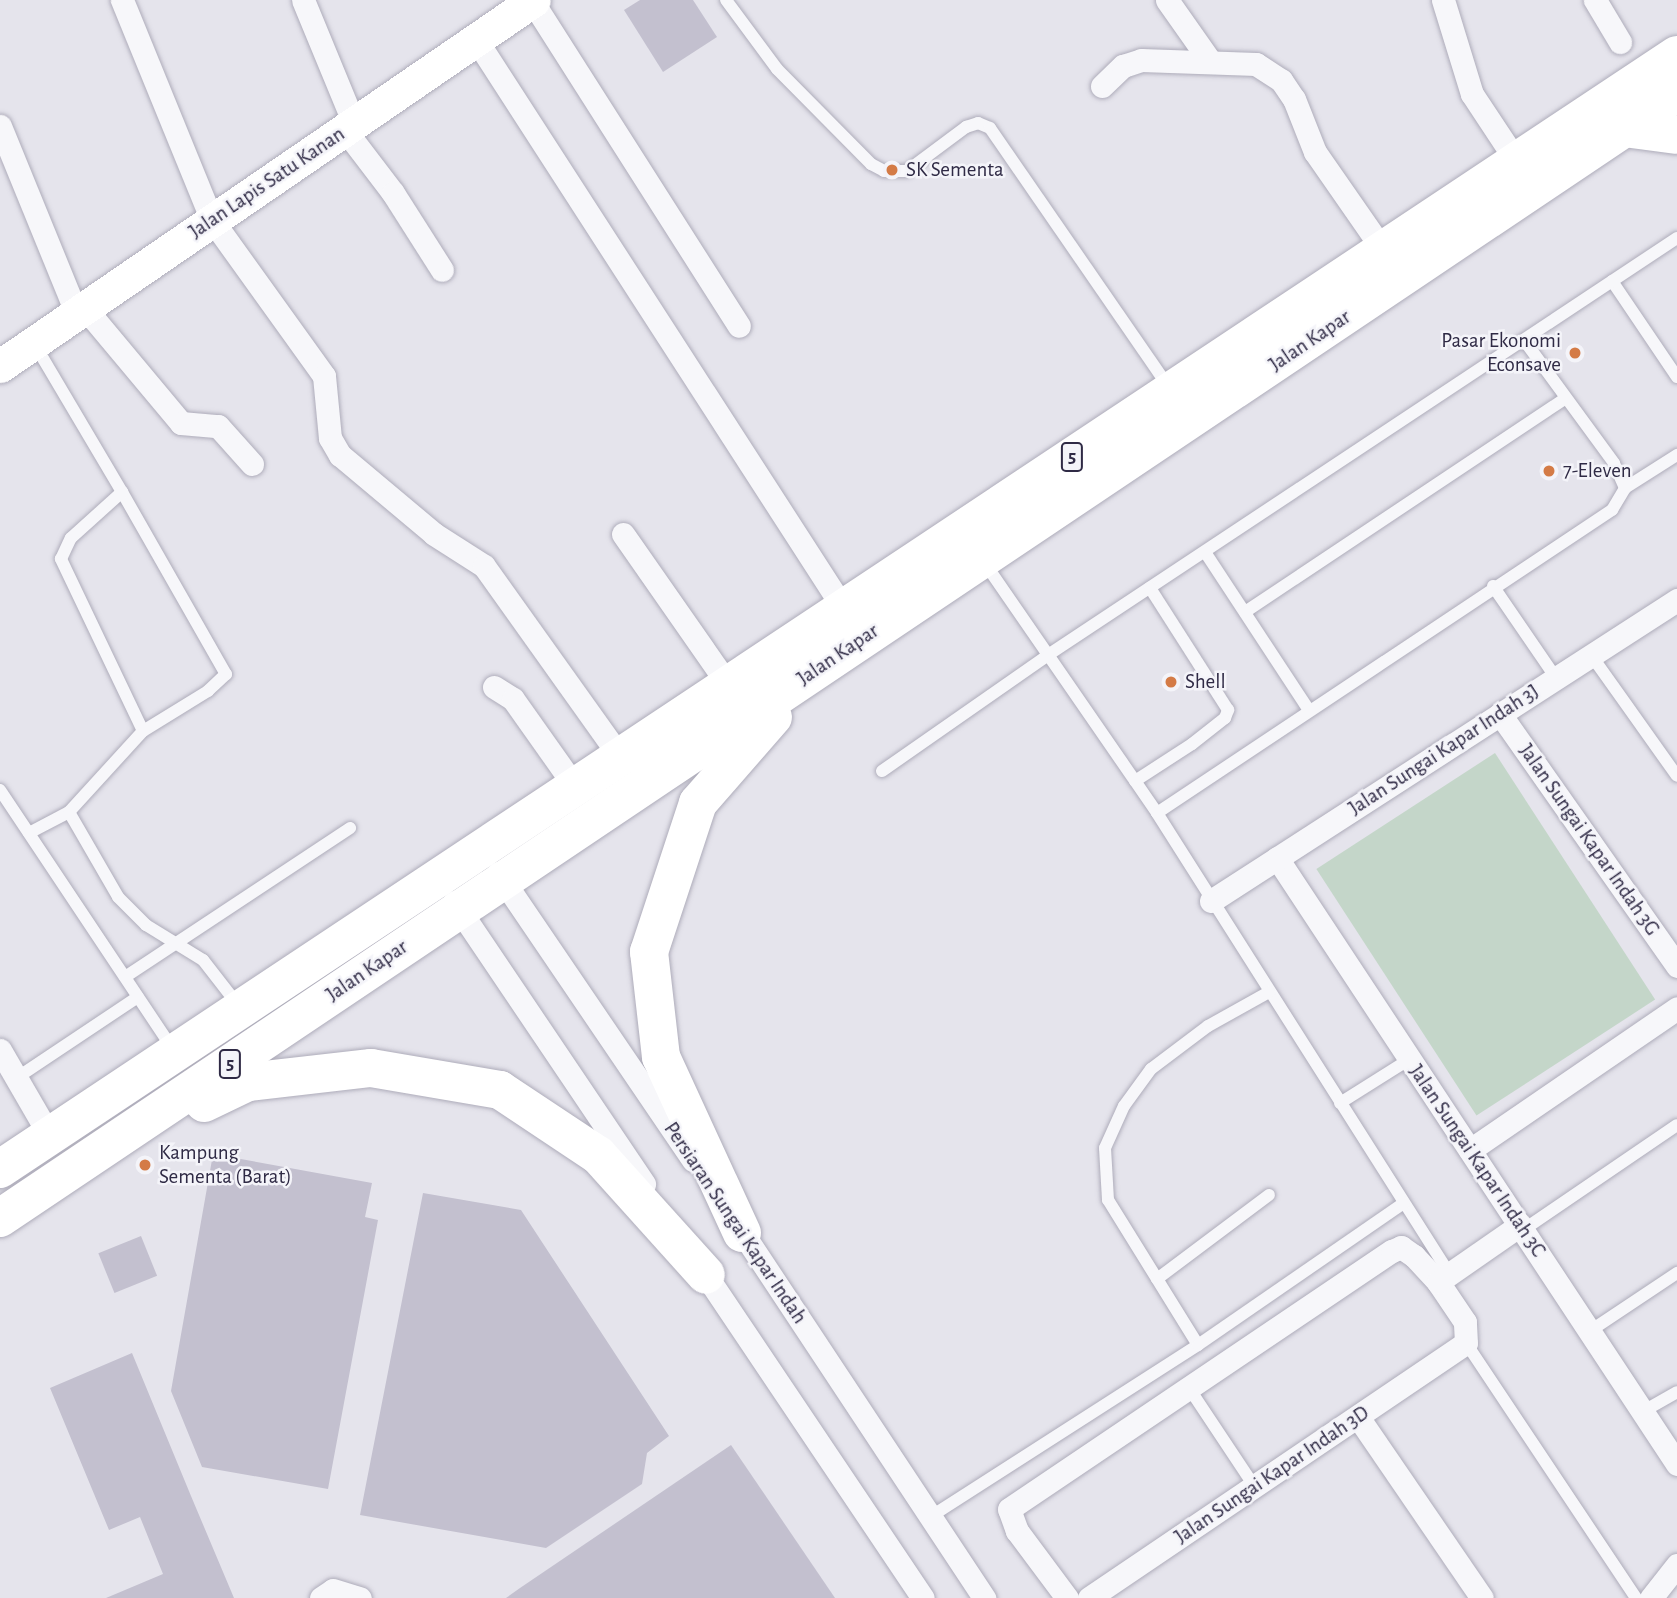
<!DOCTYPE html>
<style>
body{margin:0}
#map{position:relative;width:1677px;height:1598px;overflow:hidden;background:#e5e4ec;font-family:"Alegreya Sans",sans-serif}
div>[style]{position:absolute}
.green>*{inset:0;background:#c4d6c9;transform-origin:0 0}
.building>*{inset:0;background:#c3c0cf;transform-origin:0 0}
.roads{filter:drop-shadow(0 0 2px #aeacba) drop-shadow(0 0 2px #aeacba)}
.lane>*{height:12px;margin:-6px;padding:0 6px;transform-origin:6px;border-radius:6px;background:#f7f7fa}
.street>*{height:23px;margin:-11.5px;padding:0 11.5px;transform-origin:11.5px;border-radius:11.5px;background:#f7f7fa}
.secondary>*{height:33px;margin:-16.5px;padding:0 16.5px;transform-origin:16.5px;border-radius:16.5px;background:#fff}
.highway>*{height:38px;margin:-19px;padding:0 19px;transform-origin:19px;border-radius:19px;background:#fff}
.dots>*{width:19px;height:19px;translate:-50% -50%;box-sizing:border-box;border:4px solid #f4f4f9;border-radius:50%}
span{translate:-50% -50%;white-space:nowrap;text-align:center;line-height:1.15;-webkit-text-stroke:5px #f4f4f9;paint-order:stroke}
.shield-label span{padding:2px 5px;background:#f4f4f9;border:2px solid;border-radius:5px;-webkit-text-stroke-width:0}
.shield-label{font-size:19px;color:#2f2a45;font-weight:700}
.poi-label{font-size:21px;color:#2f2a45}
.left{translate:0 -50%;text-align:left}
.right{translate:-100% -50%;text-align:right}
.street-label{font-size:21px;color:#2f2a45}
</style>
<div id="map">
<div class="green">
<div style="left:1495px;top:753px;width:294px;height:213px;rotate:57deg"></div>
</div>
<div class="building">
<div style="clip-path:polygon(640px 0,693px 0,717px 37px,663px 72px,624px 10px)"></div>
<div style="clip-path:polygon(213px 1154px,372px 1183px,365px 1217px,378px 1220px,328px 1489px,202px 1467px,171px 1391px)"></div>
<div style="clip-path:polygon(423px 1193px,521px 1210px,669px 1436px,647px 1453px,642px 1484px,546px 1548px,360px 1515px)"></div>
<div style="left:141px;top:1236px;width:43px;height:46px;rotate:68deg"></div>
<div style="clip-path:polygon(132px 1353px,191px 1496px,234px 1598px,106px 1598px,163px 1574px,140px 1517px,109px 1530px,50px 1388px)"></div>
<div style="clip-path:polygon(731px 1445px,835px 1598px,506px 1598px,520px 1588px)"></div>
</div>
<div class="roads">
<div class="lane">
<div style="left:726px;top:0;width:86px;rotate:53.5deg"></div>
<div style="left:777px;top:69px;width:134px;rotate:45.3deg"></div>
<div style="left:871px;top:164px;width:15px;rotate:28deg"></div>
<div style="left:884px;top:171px;width:23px"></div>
<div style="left:907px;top:171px;width:74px;rotate:-36.7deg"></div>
<div style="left:966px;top:127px;width:13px;rotate:-18deg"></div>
<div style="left:978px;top:123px;width:13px;rotate:23deg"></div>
<div style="left:990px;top:128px;width:315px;rotate:55.4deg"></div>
<div style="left:1612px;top:281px;width:116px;rotate:55.9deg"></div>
<div style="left:1625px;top:488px;width:62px;rotate:-32.4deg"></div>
<div style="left:122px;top:492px;width:210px;rotate:60.3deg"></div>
<div style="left:226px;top:674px;width:25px;rotate:137deg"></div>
<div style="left:208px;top:691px;width:76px;rotate:148.4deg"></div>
<div style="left:1205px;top:552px;width:188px;rotate:56.7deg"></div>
<div style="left:984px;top:562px;width:305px;rotate:55.4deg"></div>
<div style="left:1157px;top:813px;width:547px;rotate:-33.66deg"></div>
<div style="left:1612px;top:510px;width:26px;rotate:-59deg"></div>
<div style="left:1625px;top:488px;width:27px;rotate:-114deg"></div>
<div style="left:1614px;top:463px;width:152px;rotate:-126.2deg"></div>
<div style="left:1493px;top:586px;width:112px;rotate:55.6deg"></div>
<div style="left:1245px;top:612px;width:384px;rotate:-33.7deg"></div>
<div style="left:1591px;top:655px;width:148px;rotate:54.6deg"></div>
<div style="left:882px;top:771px;width:206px;rotate:-34.9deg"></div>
<div style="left:1051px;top:653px;width:751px;rotate:-33.54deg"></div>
<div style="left:1135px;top:781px;width:68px;rotate:-33deg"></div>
<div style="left:1192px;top:744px;width:42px;rotate:-38.2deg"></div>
<div style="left:1225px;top:718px;width:9px;rotate:-69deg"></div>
<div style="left:1228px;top:710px;width:145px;rotate:-122.6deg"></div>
<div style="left:0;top:790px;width:310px;rotate:56.3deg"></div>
<div style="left:69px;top:812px;width:98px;rotate:60deg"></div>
<div style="left:118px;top:897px;width:40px;rotate:45deg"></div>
<div style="left:146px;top:925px;width:67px;rotate:31.6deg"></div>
<div style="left:203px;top:960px;width:57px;rotate:52.1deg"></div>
<div style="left:1157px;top:813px;width:545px;rotate:57.59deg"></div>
<div style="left:29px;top:833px;width:45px;rotate:-27.7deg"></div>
<div style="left:69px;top:812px;width:110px;rotate:-47.6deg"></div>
<div style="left:143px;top:731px;width:191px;rotate:-115.5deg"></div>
<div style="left:61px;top:559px;width:23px;rotate:-65deg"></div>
<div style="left:71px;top:538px;width:69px;rotate:-42deg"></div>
<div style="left:122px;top:492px;width:173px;rotate:-120.6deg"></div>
<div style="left:125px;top:977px;width:270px;rotate:-33.5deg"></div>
<div style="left:18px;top:1077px;width:144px;rotate:-33.7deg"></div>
<div style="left:1340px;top:1103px;width:83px;rotate:-32.2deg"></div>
<div style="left:1523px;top:1230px;width:186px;rotate:-34.3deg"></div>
<div style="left:1157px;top:1279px;width:140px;rotate:-36.9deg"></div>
<div style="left:1590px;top:1331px;width:105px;rotate:-33.7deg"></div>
<div style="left:1466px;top:1343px;width:306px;rotate:56.3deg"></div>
<div style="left:1198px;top:1345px;width:171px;rotate:-121.8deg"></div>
<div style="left:1108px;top:1200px;width:52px;rotate:-93.3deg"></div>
<div style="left:1105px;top:1148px;width:46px;rotate:-65.7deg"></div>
<div style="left:1124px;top:1106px;width:46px;rotate:-53.9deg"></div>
<div style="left:1151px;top:1069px;width:71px;rotate:-37deg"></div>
<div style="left:1208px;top:1026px;width:70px;rotate:-29.1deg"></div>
<div style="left:1189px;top:1388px;width:118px;rotate:56.4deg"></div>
<div style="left:1642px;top:1412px;width:40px;rotate:-29.7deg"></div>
<div style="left:930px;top:1517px;width:318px;rotate:-32.7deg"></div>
<div style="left:1198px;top:1345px;width:250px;rotate:-34.6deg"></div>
</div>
<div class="street">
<div style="left:122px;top:0;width:238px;rotate:67.8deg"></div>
<div style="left:212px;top:220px;width:192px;rotate:54.3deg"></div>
<div style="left:324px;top:376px;width:62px;rotate:84.5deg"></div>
<div style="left:330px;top:438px;width:20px;rotate:60deg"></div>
<div style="left:340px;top:455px;width:123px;rotate:40deg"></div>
<div style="left:434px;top:534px;width:59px;rotate:32.6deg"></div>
<div style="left:484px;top:566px;width:236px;rotate:54.5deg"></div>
<div style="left:303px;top:0;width:134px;rotate:67.6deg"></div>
<div style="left:1167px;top:0;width:75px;rotate:54.8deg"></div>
<div style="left:1443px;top:0;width:98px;rotate:72.9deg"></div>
<div style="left:1472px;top:94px;width:82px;rotate:56.5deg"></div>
<div style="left:1595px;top:0;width:49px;rotate:59.2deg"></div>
<div style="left:532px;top:1px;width:385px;rotate:57.5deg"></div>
<div style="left:475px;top:38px;width:680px;rotate:57.13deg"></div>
<div style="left:1102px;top:86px;width:29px;rotate:-44deg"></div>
<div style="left:1123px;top:66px;width:19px;rotate:-18deg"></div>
<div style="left:1141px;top:60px;width:115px;rotate:2deg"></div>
<div style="left:1256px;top:64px;width:30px;rotate:33deg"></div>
<div style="left:1281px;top:80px;width:23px;rotate:56deg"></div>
<div style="left:1294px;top:99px;width:57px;rotate:68.4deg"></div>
<div style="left:1315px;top:152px;width:119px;rotate:55.2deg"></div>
<div style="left:0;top:126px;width:201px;rotate:67.8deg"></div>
<div style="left:345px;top:130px;width:79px;rotate:52.7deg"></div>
<div style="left:393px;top:193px;width:91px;rotate:57.5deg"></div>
<div style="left:84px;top:307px;width:151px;rotate:50.1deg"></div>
<div style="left:181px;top:423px;width:37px;rotate:5deg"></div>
<div style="left:218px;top:426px;width:51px;rotate:48.2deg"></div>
<div style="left:623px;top:534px;width:185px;rotate:55.1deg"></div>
<div style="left:494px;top:687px;width:22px;rotate:32deg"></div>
<div style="left:513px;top:699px;width:109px;rotate:54.7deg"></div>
<div style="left:1500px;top:714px;width:308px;rotate:54.9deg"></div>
<div style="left:1277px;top:858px;width:726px;rotate:56.57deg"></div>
<div style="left:498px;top:873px;width:347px;rotate:55.8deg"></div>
<div style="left:1211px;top:901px;width:555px;rotate:-32.86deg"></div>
<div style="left:454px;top:902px;width:340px;rotate:56deg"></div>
<div style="left:0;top:1050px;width:102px;rotate:59.9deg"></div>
<div style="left:1470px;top:1150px;width:251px;rotate:-34.4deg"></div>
<div style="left:736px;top:1223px;width:450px;rotate:56.5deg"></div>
<div style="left:699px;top:1265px;width:401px;rotate:56.1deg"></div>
<div style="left:1358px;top:1417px;width:219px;rotate:55.6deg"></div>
<div style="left:321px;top:1598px;width:14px;rotate:-34deg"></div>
<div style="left:333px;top:1590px;width:28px;rotate:17deg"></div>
<div style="left:1067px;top:1598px;width:84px;rotate:-126.7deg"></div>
<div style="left:1017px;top:1531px;width:23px;rotate:-110deg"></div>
<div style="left:1009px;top:1509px;width:462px;rotate:-34deg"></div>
<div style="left:1392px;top:1251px;width:10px;rotate:-24deg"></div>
<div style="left:1401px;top:1247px;width:16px;rotate:35deg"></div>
<div style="left:1414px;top:1256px;width:35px;rotate:47deg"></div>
<div style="left:1089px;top:1598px;width:455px;rotate:-34.1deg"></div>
<div style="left:1466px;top:1343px;width:21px;rotate:-93deg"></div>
<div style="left:1465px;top:1322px;width:48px;rotate:-124deg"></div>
<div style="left:1438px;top:1282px;width:100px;rotate:-34.8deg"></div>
<div style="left:1651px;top:1598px;width:42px;rotate:-51.8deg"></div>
</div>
<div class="secondary">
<div style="left:0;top:366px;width:647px;rotate:-34.43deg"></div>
</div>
<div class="highway">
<div style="left:1624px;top:128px;width:53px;rotate:7.5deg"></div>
<div style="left:204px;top:1103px;width:49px;rotate:-25.5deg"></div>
<div style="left:248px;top:1082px;width:124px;rotate:-6.5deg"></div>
<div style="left:371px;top:1068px;width:131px;rotate:9.7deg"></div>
<div style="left:500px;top:1090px;width:118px;rotate:33.6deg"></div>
<div style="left:598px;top:1155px;width:161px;rotate:48deg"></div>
<div style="left:0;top:1169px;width:2013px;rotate:-33.6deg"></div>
<div style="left:0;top:1218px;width:2019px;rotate:-33.86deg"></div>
<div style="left:742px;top:1233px;width:194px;rotate:-114.7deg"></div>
<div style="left:661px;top:1057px;width:106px;rotate:-96.5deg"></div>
<div style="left:649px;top:952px;width:157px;rotate:-71.8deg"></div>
<div style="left:698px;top:803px;width:114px;rotate:-48.9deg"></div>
</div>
</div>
<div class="dots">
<div style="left:892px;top:170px;background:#d47b46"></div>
<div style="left:1575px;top:353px;background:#d47b46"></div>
<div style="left:1549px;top:471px;background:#d47b46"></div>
<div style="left:1171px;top:682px;background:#d47b46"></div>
<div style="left:145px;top:1165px;background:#d47b46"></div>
</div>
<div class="shield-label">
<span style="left:1072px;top:457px">5</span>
<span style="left:230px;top:1064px">5</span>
</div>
<div class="poi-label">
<span class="left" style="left:906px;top:170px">SK Sementa</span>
<span class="right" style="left:1561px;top:353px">Pasar Ekonomi<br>Econsave</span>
<span class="left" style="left:1563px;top:471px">7-Eleven</span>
<span class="left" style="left:1185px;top:682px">Shell</span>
<span class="left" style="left:159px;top:1165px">Kampung<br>Sementa (Barat)</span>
</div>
<div class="street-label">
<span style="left:267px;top:183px;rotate:-34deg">Jalan Lapis Satu Kanan</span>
<span style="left:1310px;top:341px;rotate:-34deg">Jalan Kapar</span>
<span style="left:838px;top:655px;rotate:-34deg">Jalan Kapar</span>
<span style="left:1444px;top:750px;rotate:-33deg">Jalan Sungai Kapar Indah 3J</span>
<span style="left:1589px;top:840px;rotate:55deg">Jalan Sungai Kapar Indah 3G</span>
<span style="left:367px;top:971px;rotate:-34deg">Jalan Kapar</span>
<span style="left:1477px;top:1161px;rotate:56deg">Jalan Sungai Kapar Indah 3C</span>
<span style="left:735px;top:1223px;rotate:56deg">Persiaran Sungai Kapar Indah</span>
<span style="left:1272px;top:1475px;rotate:-34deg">Jalan Sungai Kapar Indah 3D</span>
</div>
</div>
